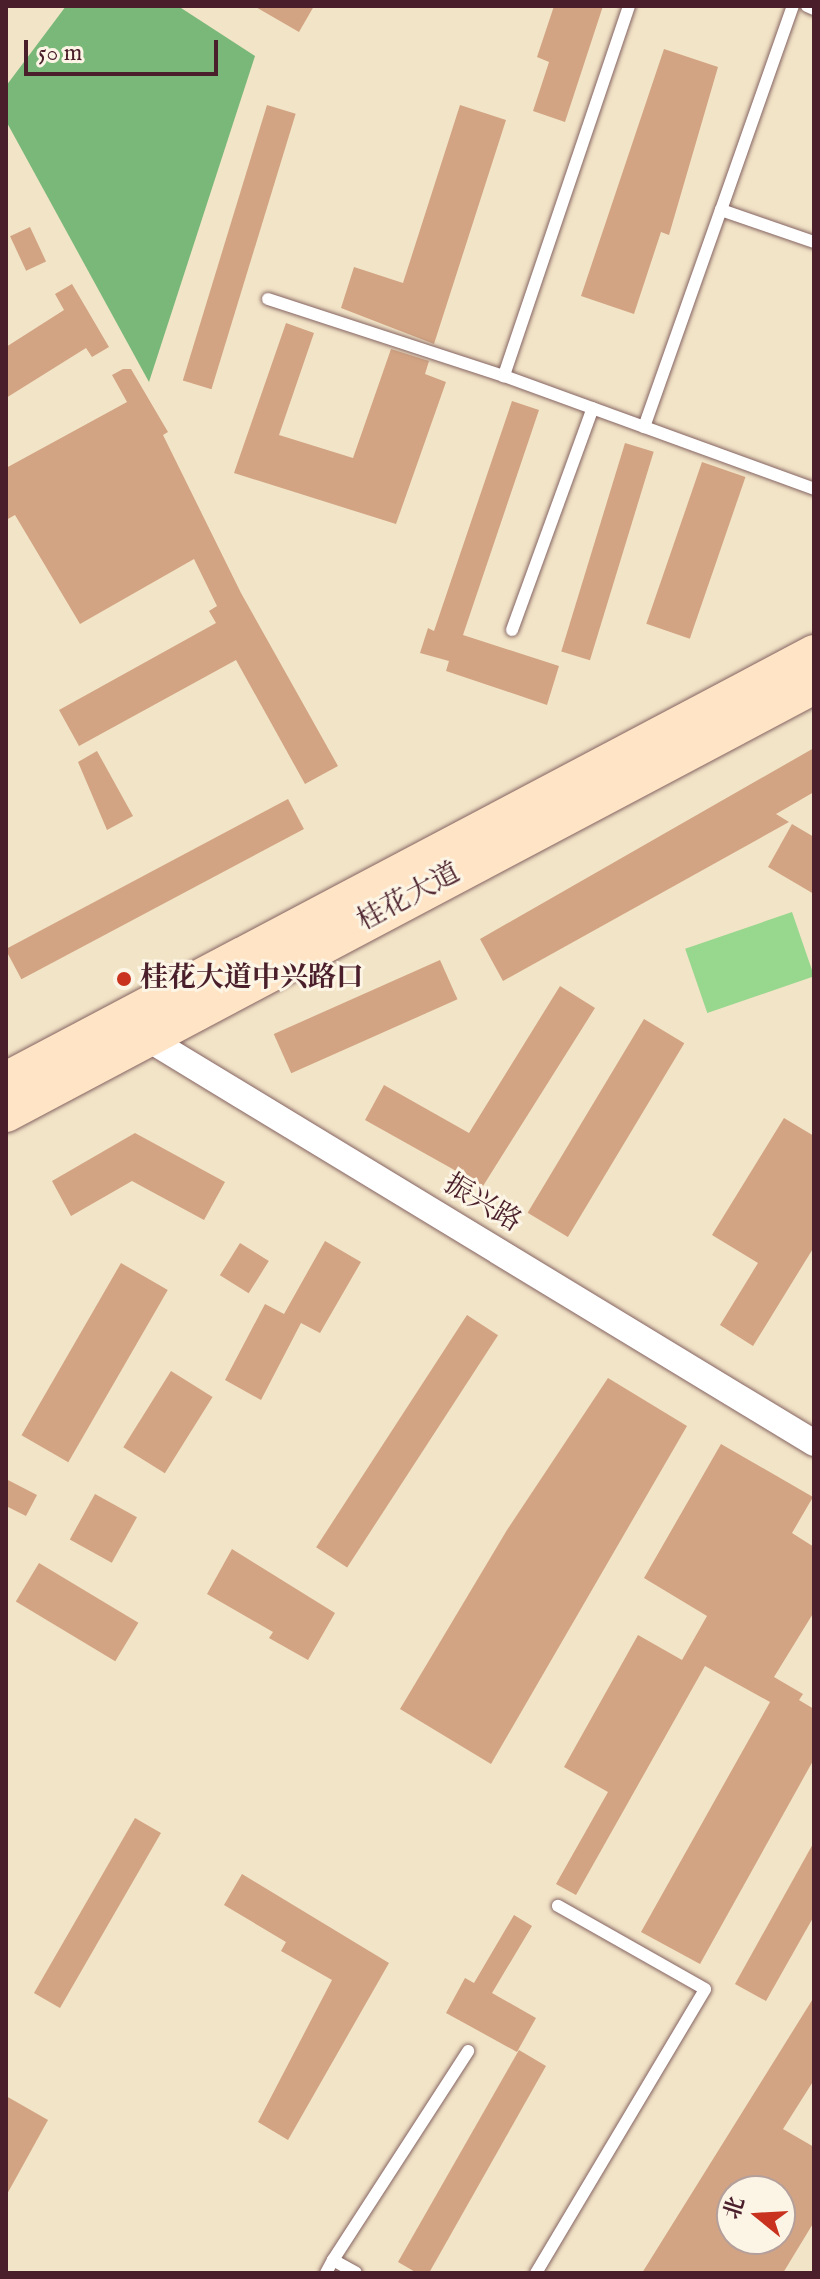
<!DOCTYPE html>
<meta charset="utf-8">
<style>
body{margin:0}
#map{position:relative;width:820px;height:2279px;overflow:hidden;background:#f2e4c7;font-family:"IM FELL English","Noto Serif SC",serif}
div>[style]{position:absolute}
.green>*{inset:0;background:#97d78e;transform-origin:0 0}
.forest>*{inset:0;background:#79b879}
.building>*{inset:0;background:#d2a483;transform-origin:0 0}
.roads{filter:drop-shadow(0 0 2px #856462) drop-shadow(0 0 2px #856462)}
.service>*{height:12px;margin:-6px;padding:0 6px;transform-origin:6px;border-radius:6px;background:#fff}
.minor>*{height:26px;margin:-13px;padding:0 13px;transform-origin:13px;border-radius:13px;background:#fff}
.secondary>*{height:36px;margin:-18px;padding:0 18px;transform-origin:18px;border-radius:18px;background:#ffe4c6}
.dots>*{width:22px;height:22px;translate:-50% -50%;box-sizing:border-box;border:4px solid #fcf5e5;border-radius:50%}
span{translate:-50% -50%;white-space:nowrap;text-align:center;line-height:1.15;-webkit-text-stroke:6px #fcf5e5;paint-order:stroke}
.street-label{font-size:28px;color:#4a1f2b}
.poi-label{font-size:28px;color:#4a1f2b;font-weight:700}
.left{translate:0 -50%;text-align:left}
.frame{position:absolute;inset:0;border:8px solid #4a1f2b;pointer-events:none}
.north{position:absolute;left:716px;top:2175px;width:80px;height:80px;box-sizing:border-box;background:#fcf5e5;border:2px solid #b59f9b;border-radius:50%;rotate:288deg;font-size:22px;font-weight:700;line-height:32px;text-align:center;color:#4a1f2b}
.north::after{content:'';display:block;margin:auto;width:28px;height:36px;background:#c8321e;clip-path:polygon(50% 0,100% 100%,50% 72%,0 100%)}
.scale{position:absolute;left:24px;top:40px;width:194px;height:36px;box-sizing:border-box;border:4px solid #4a1f2b;border-top:0;padding-left:10px;font-size:24px;line-height:28px;white-space:nowrap;color:#4a1f2b;-webkit-text-stroke:6px #fcf5e5;paint-order:stroke}
</style>
<div id="map">
<div class="green">
<div style="left:792px;top:912px;width:68px;height:113px;rotate:71deg"></div>
</div>
<div class="forest">
<div style="clip-path:polygon(66px 6px,178px 6px,255px 56px,149px 382px,6px 121px,6px 86px)"></div>
</div>
<div class="building">
<div style="clip-path:polygon(254px 6px,314px 6px,299px 32px)"></div>
<div style="clip-path:polygon(554px 6px,603px 6px,565px 122px,533px 111px,549px 62px,537px 57px)"></div>
<div style="clip-path:polygon(664px 49px,718px 67px,669px 235px,661px 232px,634px 314px,581px 296px)"></div>
<div style="left:267px;top:105px;width:30px;height:288px;rotate:17deg"></div>
<div style="clip-path:polygon(460px 105px,506px 120px,434px 344px,341px 308px,354px 267px,403px 283px)"></div>
<div style="left:30px;top:227px;width:38px;height:22px;rotate:65deg"></div>
<div style="clip-path:polygon(72px 284px,109px 347px,92px 357px,86px 348px,6px 398px,6px 347px,64px 310px,55px 294px)"></div>
<div style="clip-path:polygon(286px 323px,314px 333px,279px 435px,353px 458px,391px 349px,429px 361px,425px 374px,446px 382px,396px 524px,234px 473px)"></div>
<div style="clip-path:polygon(123px 369px,131px 369px,168px 432px,163px 435px,241px 593px,338px 766px,305px 784px,236px 660px,79px 746px,59px 710px,216px 623px,209px 611px,217px 606px,194px 559px,80px 624px,15px 515px,6px 520px,6px 468px,127px 402px,112px 375px)"></div>
<div style="clip-path:polygon(512px 401px,539px 410px,463px 635px,559px 666px,547px 705px,446px 671px,449px 661px,420px 653px,428px 628px,434px 631px)"></div>
<div style="left:625px;top:443px;width:30px;height:218px;rotate:17deg"></div>
<div style="left:702px;top:462px;width:46px;height:171px;rotate:19deg"></div>
<div style="clip-path:polygon(814px 748px,814px 792px,776px 814px,789px 822px,503px 981px,480px 939px)"></div>
<div style="clip-path:polygon(97px 751px,133px 816px,107px 830px,78px 762px)"></div>
<div style="left:288px;top:799px;width:34px;height:320px;rotate:62deg"></div>
<div style="clip-path:polygon(792px 824px,814px 837px,814px 894px,768px 867px)"></div>
<div style="left:440px;top:960px;width:43px;height:182px;rotate:66deg"></div>
<div style="clip-path:polygon(560px 986px,595px 1008px,483px 1186px,365px 1120px,384px 1085px,469px 1133px)"></div>
<div style="left:644px;top:1019px;width:47px;height:226px;rotate:31deg"></div>
<div style="clip-path:polygon(784px 1118px,814px 1136px,814px 1247px,753px 1346px,720px 1325px,758px 1263px,712px 1235px)"></div>
<div style="clip-path:polygon(135px 1133px,225px 1182px,204px 1220px,132px 1181px,71px 1216px,52px 1181px)"></div>
<div style="clip-path:polygon(325px 1241px,361px 1262px,320px 1333px,301px 1323px,261px 1400px,225px 1380px,265px 1304px,284px 1314px)"></div>
<div style="left:240px;top:1243px;width:34px;height:38px;rotate:32deg"></div>
<div style="left:121px;top:1263px;width:54px;height:199px;rotate:30deg"></div>
<div style="left:467px;top:1315px;width:37px;height:277px;rotate:33deg"></div>
<div style="left:171px;top:1371px;width:49px;height:90px;rotate:32deg"></div>
<div style="clip-path:polygon(608px 1378px,687px 1426px,491px 1764px,400px 1709px,507px 1530px)"></div>
<div style="clip-path:polygon(721px 1444px,813px 1497px,792px 1533px,814px 1547px,814px 1612px,774px 1677px,803px 1694px,799px 1700px,814px 1709px,814px 1759px,700px 1964px,641px 1932px,770px 1702px,705px 1666px,576px 1895px,556px 1884px,608px 1792px,564px 1767px,638px 1635px,682px 1660px,707px 1616px,644px 1578px)"></div>
<div style="clip-path:polygon(6px 1479px,37px 1495px,26px 1516px,6px 1506px)"></div>
<div style="left:95px;top:1494px;width:48px;height:52px;rotate:29deg"></div>
<div style="clip-path:polygon(232px 1549px,335px 1613px,308px 1660px,269px 1638px,273px 1632px,207px 1594px)"></div>
<div style="left:39px;top:1563px;width:116px;height:45px;rotate:31deg"></div>
<div style="left:135px;top:1818px;width:30px;height:202px;rotate:30deg"></div>
<div style="clip-path:polygon(814px 1842px,814px 1916px,766px 2001px,735px 1984px)"></div>
<div style="clip-path:polygon(242px 1874px,389px 1963px,288px 2140px,258px 2122px,332px 1980px,281px 1951px,286px 1942px,224px 1905px)"></div>
<div style="clip-path:polygon(514px 1915px,532px 1926px,492px 1993px,536px 2018px,517px 2052px,446px 2013px,465px 1978px,474px 1983px)"></div>
<div style="clip-path:polygon(evenodd,814px 1997px,814px 2080px,783px 2129px,814px 2147px,814px 2222px,783px 2273px,642px 2273px,814px 1997px,732px 2191px,780px 2191px,780px 2239px,732px 2239px,732px 2191px)"></div>
<div style="clip-path:polygon(519px 2050px,546px 2066px,429px 2273px,417px 2273px,398px 2262px)"></div>
<div style="clip-path:polygon(6px 2096px,48px 2120px,6px 2196px)"></div>
</div>
<div class="roads">
<div class="service">
<div style="left:629px;top:6px;width:391px;rotate:108.7deg"></div>
<div style="left:504px;top:376px;width:330px;rotate:20deg"></div>
<div style="left:807px;top:6px;width:8px;rotate:23deg"></div>
<div style="left:721px;top:210px;width:216px;rotate:-70.6deg"></div>
<div style="left:268px;top:299px;width:248px;rotate:18.1deg"></div>
<div style="left:644px;top:427px;width:230px;rotate:-70.5deg"></div>
<div style="left:721px;top:210px;width:98px;rotate:19deg"></div>
<div style="left:512px;top:630px;width:236px;rotate:-70deg"></div>
<div style="left:333px;top:2260px;width:249px;rotate:-57.1deg"></div>
<div style="left:326px;top:2273px;width:15px;rotate:-62deg"></div>
<div style="left:333px;top:2260px;width:26px;rotate:29deg"></div>
<div style="left:536px;top:2273px;width:330px;rotate:-59.2deg"></div>
<div style="left:705px;top:1989px;width:169px;rotate:-150.5deg"></div>
</div>
<div class="minor">
<div style="left:137px;top:1032px;width:792px;rotate:31.26deg"></div>
</div>
<div class="secondary">
<div style="left:6px;top:1080px;width:914px;rotate:-27.85deg"></div>
<div style="left:6px;top:1114px;width:914px;rotate:-27.91deg"></div>
</div>
</div>
<div class="dots">
<div style="left:124px;top:979px;background:#c8321e"></div>
</div>
<div class="street-label">
<span style="left:409px;top:898px;rotate:-28deg">桂花大道</span>
<span style="left:482px;top:1204px;rotate:31deg">振兴路</span>
</div>
<div class="poi-label">
<span class="left" style="left:140px;top:979px">桂花大道中兴路口</span>
</div>
<div class="frame"></div>
<div class="north">北</div>
<div class="scale">50 m</div>
</div>
